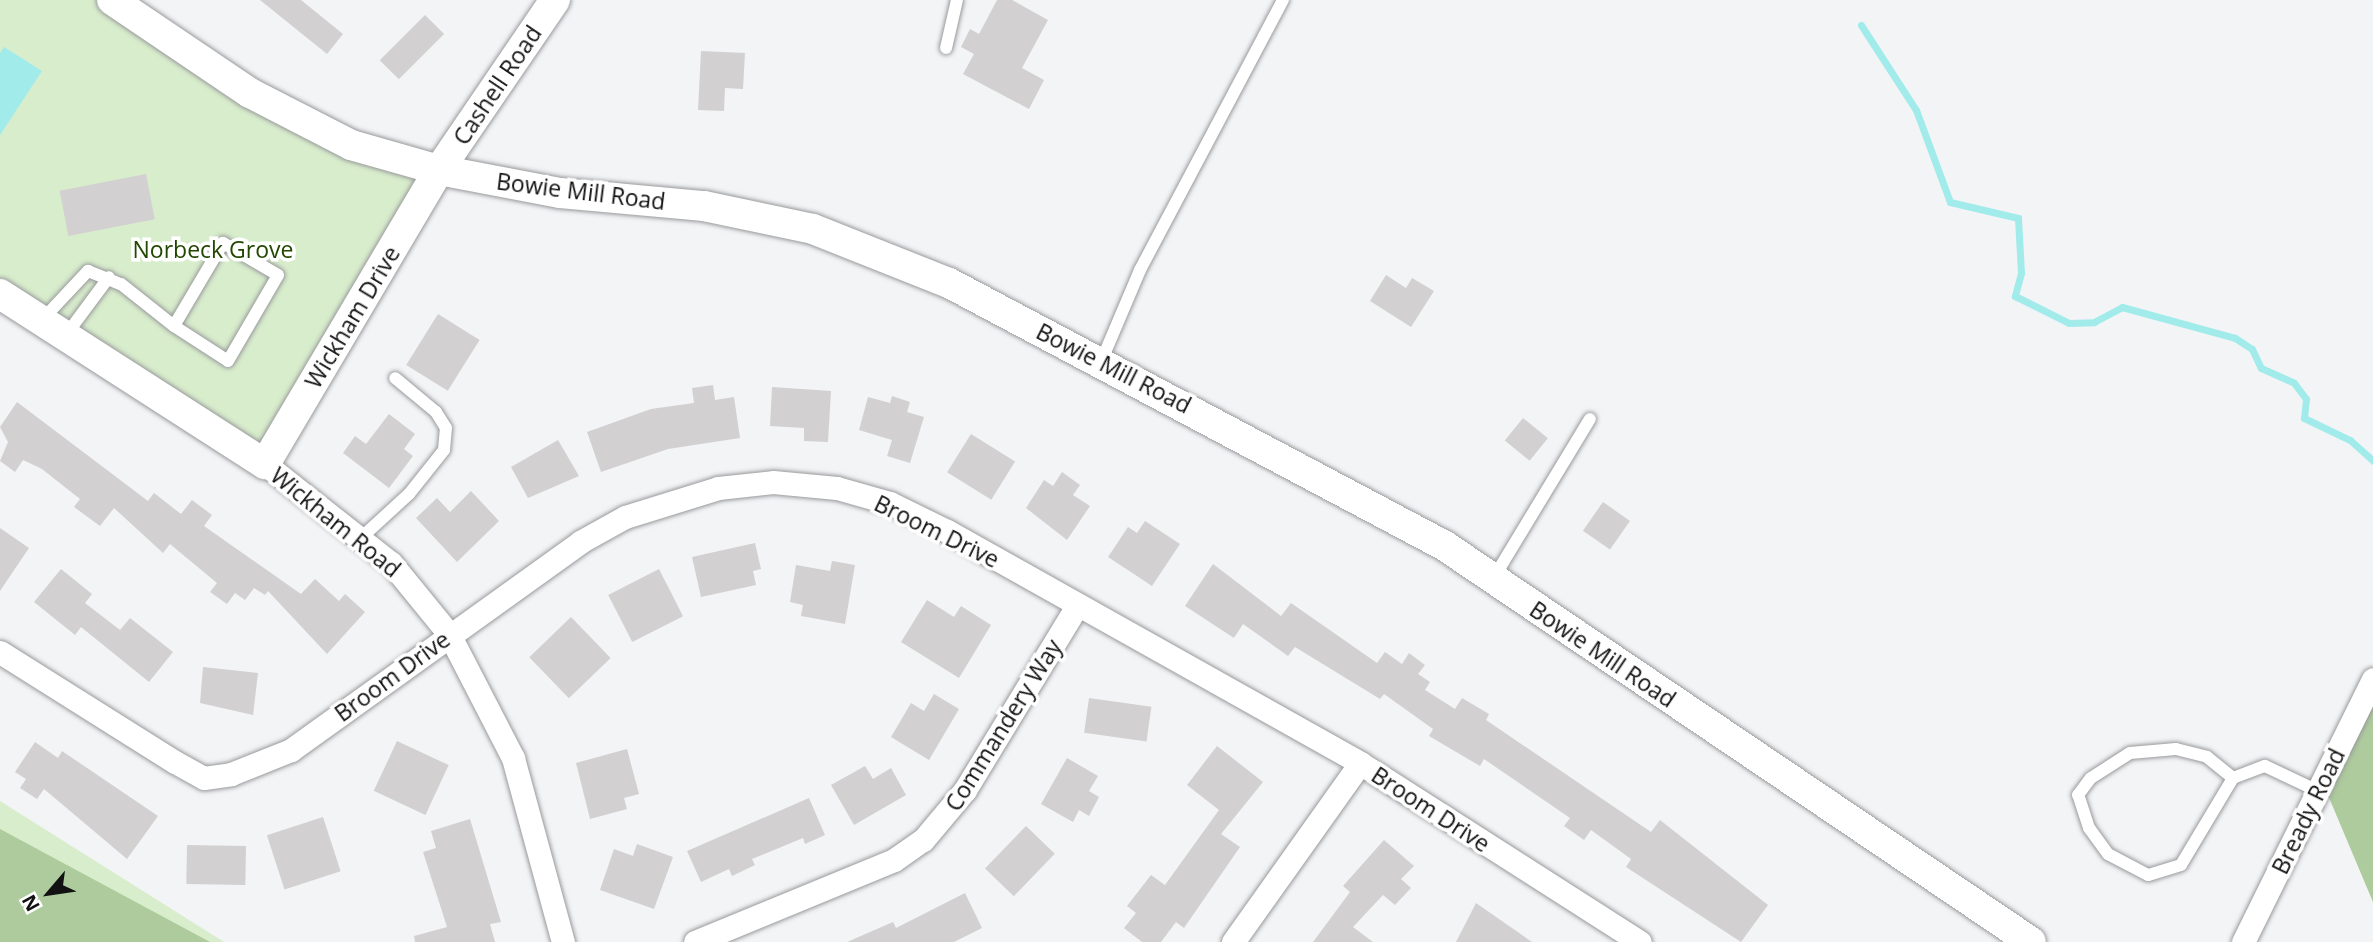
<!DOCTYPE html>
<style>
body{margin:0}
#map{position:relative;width:2373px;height:942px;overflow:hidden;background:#f3f4f6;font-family:"Open Sans",sans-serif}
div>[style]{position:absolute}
.green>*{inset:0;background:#d8edcc}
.forest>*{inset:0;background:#adcb9c}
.water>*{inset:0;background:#a2ebeb}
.stream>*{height:7px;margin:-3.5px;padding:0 3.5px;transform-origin:3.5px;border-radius:3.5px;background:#a2ebeb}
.building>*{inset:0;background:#d2d0d1;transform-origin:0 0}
.roads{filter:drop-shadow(0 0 2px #999a9c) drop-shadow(0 0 2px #999a9c)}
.service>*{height:12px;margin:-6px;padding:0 6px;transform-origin:6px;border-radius:6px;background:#fff}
.minor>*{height:23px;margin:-11.5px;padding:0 11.5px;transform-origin:11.5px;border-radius:11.5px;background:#fff}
.tertiary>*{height:30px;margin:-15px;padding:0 15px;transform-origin:15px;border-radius:15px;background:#fff}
span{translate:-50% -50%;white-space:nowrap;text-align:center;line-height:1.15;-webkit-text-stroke:7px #fff;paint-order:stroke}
.street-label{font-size:23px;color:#121213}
.park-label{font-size:23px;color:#234700}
.north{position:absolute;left:14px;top:858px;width:70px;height:70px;-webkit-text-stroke:5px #fff;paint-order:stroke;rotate:241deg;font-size:19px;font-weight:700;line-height:28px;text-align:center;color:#121213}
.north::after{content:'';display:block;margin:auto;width:24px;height:32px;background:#121213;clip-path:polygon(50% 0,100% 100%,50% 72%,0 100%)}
</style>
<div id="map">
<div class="green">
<div style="clip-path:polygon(0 0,112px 0,250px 93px,439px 170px,265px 464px,0 294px)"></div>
<div style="clip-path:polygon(0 801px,224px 942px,0 942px)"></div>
</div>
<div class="forest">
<div style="clip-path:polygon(2373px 679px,2373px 902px,2322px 781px)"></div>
<div style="clip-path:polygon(0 829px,210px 942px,0 942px)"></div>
</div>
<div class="water">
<div style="clip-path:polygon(4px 47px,42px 71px,0 135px,0 53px)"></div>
</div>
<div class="stream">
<div style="left:1861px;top:25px;width:101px;rotate:57.1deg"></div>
<div style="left:1916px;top:110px;width:98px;rotate:69.7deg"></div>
<div style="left:1950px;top:202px;width:70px;rotate:13.2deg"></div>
<div style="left:2018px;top:218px;width:55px;rotate:86.9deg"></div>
<div style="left:2021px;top:273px;width:24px;rotate:105deg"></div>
<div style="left:2015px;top:296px;width:60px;rotate:26.6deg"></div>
<div style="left:2069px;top:323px;width:25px;rotate:-2deg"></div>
<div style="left:2094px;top:322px;width:32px;rotate:-28deg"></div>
<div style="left:2122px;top:307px;width:117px;rotate:15.3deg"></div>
<div style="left:2235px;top:338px;width:20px;rotate:33deg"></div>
<div style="left:2252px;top:349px;width:21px;rotate:65deg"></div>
<div style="left:2261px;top:368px;width:36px;rotate:24deg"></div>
<div style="left:2294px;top:383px;width:20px;rotate:53deg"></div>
<div style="left:2306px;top:399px;width:19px;rotate:96deg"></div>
<div style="left:2304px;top:418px;width:51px;rotate:25.6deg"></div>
<div style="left:2350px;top:440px;width:31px;rotate:42deg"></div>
</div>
<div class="building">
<div style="clip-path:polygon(260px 0,301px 0,343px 34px,327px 54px)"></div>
<div style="clip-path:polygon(997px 0,1012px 0,1048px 20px,1022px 68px,1044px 80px,1029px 109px,963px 74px,974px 54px,961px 47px,970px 29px,979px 34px)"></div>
<div style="left:425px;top:15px;width:27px;height:64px;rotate:45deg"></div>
<div style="clip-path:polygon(701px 51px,745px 53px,743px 89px,725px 88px,724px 111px,698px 110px)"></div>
<div style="left:146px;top:174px;width:46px;height:88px;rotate:79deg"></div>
<div style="clip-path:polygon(1386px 275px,1406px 288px,1412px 278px,1434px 291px,1411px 327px,1370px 301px)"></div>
<div style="left:438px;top:314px;width:49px;height:60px;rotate:32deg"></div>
<div style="clip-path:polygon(713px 385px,715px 400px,734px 397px,740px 438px,668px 449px,601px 472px,587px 432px,651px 409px,694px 403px,692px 388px)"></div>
<div style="clip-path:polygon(772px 387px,831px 391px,828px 442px,804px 441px,804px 428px,770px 426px)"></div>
<div style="clip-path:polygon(892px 396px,910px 402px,907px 412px,924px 417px,910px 463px,887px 456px,892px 440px,859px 430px,868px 397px,890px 403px)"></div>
<div style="clip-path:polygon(17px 402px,148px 501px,154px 493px,181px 514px,192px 500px,212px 515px,204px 526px,301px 594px,315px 579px,339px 601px,345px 594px,365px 612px,327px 654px,268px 591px,265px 595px,254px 588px,245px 600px,235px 593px,227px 604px,210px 592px,217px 583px,170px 544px,163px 553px,114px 508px,100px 526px,74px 507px,80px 499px,42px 469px,23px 460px,15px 472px,0 461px,8px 442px,0 427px)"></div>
<div style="clip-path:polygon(389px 414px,415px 434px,404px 449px,413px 456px,389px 488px,343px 453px,355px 436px,366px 444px)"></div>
<div style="left:1523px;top:418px;width:32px;height:29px;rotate:39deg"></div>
<div style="left:971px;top:434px;width:52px;height:45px;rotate:32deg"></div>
<div style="clip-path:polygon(558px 440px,579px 476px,528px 498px,511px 467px)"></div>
<div style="clip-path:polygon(1062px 472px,1080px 485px,1073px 495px,1090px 506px,1067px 540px,1026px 508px,1044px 480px,1053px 486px)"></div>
<div style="clip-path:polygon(471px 491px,499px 521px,457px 562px,416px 518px,437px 498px,450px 512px)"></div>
<div style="left:1603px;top:502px;width:33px;height:35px;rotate:35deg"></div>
<div style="clip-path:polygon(1145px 521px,1180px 544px,1152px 586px,1108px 557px,1128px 527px,1137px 533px)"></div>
<div style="clip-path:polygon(0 528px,29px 548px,0 591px)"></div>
<div style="clip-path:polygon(755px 543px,761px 569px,753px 571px,756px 585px,701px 597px,692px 557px)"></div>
<div style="clip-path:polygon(832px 561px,855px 565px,845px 624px,801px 616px,803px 605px,790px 602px,796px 565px,830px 571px)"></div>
<div style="clip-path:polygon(1213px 564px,1281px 616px,1291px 603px,1377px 663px,1385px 652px,1402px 664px,1409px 653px,1425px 665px,1418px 674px,1430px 682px,1425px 690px,1455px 709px,1462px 698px,1489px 714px,1486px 720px,1651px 832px,1660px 820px,1768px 905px,1741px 942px,1626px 867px,1631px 859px,1591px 830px,1584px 840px,1564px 826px,1570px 818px,1484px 759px,1480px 766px,1429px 736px,1433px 729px,1384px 694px,1380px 699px,1295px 647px,1288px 656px,1243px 624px,1234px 638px,1185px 606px)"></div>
<div style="clip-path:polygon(61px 569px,92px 594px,85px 603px,120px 630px,130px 618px,173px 652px,149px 682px,81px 627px,75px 635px,34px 602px)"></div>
<div style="left:659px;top:569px;width:53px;height:57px;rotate:63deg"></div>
<div style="clip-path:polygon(927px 600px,954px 617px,961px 606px,991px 625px,959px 678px,901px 642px)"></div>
<div style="left:571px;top:617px;width:57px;height:58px;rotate:46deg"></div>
<div style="clip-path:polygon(203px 667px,258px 673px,253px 715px,200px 703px)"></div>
<div style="clip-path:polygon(934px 694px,959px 709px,929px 760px,891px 737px,911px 703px,924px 711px)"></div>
<div style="left:1089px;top:698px;width:63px;height:35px;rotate:8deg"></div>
<div style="left:397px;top:741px;width:57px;height:55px;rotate:25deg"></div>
<div style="clip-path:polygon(35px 742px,58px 758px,62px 751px,158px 816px,127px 859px,44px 789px,37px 799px,20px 788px,26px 779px,15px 772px)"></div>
<div style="clip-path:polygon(1217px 746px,1263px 782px,1221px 834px,1240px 847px,1184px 928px,1176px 922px,1161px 942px,1142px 942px,1124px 928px,1136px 913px,1127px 906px,1151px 875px,1165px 885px,1219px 810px,1187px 785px)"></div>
<div style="clip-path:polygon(627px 749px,639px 794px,624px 798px,627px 809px,590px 819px,576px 763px)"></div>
<div style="clip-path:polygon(1067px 758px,1098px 776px,1089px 791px,1099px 797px,1089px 816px,1079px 810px,1073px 822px,1041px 804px)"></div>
<div style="clip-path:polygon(865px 766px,873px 779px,891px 768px,906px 795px,854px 825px,831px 785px)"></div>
<div style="clip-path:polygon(809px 798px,825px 835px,805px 844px,803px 838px,752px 859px,755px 865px,732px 876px,729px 869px,701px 882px,687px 851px)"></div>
<div style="left:323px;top:817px;width:57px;height:59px;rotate:72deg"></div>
<div style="clip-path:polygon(470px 819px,501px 922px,490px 924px,495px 942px,415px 942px,414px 936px,447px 927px,423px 852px,436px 848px,431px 831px)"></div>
<div style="left:1026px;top:826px;width:40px;height:59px;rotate:44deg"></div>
<div style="clip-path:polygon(1384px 840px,1414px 866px,1401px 879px,1411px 888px,1395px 905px,1383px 895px,1353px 927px,1373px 942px,1313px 942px,1350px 892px,1343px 886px)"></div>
<div style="clip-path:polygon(637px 844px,673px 857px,654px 909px,600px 890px,614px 849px,633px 856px)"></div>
<div style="left:187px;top:845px;width:59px;height:39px;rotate:1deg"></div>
<div style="clip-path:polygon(965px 893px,982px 928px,954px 942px,847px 942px,893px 922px,896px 928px)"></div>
<div style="clip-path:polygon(1476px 903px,1532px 942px,1456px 942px)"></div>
</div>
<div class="roads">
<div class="service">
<div style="left:946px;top:48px;width:49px;rotate:-77.1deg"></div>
<div style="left:41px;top:321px;width:69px;rotate:-46.8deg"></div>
<div style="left:88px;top:271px;width:35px;rotate:22deg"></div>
<div style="left:121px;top:284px;width:68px;rotate:38.4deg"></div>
<div style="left:174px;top:326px;width:64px;rotate:32.9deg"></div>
<div style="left:228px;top:361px;width:99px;rotate:-59.8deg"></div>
<div style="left:278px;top:275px;width:64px;rotate:-149.8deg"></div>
<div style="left:223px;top:243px;width:96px;rotate:120.6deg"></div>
<div style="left:66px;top:335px;width:72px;rotate:-53.4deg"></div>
<div style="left:1101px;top:362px;width:100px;rotate:-67deg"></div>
<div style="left:1140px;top:270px;width:306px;rotate:-62.1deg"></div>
<div style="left:362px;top:537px;width:64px;rotate:-42.5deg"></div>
<div style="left:409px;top:494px;width:56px;rotate:-51.5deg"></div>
<div style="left:444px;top:450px;width:22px;rotate:-85deg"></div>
<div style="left:446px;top:428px;width:19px;rotate:-122deg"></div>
<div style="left:436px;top:412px;width:53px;rotate:-140.3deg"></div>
<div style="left:1493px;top:579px;width:187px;rotate:-58.8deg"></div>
<div style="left:2233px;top:778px;width:101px;rotate:120.9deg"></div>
<div style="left:2181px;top:865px;width:34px;rotate:163deg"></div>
<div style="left:2148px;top:875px;width:45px;rotate:-152.3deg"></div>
<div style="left:2108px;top:854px;width:32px;rotate:-126deg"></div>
<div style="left:2089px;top:828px;width:35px;rotate:-108deg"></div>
<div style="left:2078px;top:795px;width:21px;rotate:-53deg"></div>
<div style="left:2091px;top:778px;width:46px;rotate:-32.7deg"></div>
<div style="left:2130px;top:753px;width:46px;rotate:-5deg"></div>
<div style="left:2176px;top:749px;width:32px;rotate:14deg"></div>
<div style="left:2207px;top:757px;width:33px;rotate:39deg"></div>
<div style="left:2233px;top:778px;width:34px;rotate:-21deg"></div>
<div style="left:2265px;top:766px;width:59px;rotate:25.3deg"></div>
</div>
<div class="minor">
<div style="left:265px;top:464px;width:160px;rotate:38.2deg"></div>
<div style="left:391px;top:563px;width:92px;rotate:50.8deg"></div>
<div style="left:449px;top:634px;width:140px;rotate:62.7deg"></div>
<div style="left:513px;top:758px;width:191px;rotate:74.8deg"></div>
<div style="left:0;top:652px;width:207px;rotate:32.2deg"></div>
<div style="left:175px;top:762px;width:33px;rotate:29deg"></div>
<div style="left:204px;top:778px;width:27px;rotate:-8deg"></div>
<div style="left:231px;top:774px;width:65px;rotate:-21.8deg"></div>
<div style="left:291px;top:750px;width:356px;rotate:-35.7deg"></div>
<div style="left:580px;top:542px;width:51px;rotate:-29.1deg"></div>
<div style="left:625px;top:517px;width:97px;rotate:-17.3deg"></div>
<div style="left:718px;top:488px;width:55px;rotate:-6.2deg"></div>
<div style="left:773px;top:482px;width:64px;rotate:5.4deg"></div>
<div style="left:837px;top:488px;width:55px;rotate:15.8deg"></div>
<div style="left:890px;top:503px;width:64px;rotate:26.2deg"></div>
<div style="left:947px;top:531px;width:474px;rotate:29.3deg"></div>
<div style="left:1360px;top:763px;width:332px;rotate:32.6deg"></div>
<div style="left:695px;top:942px;width:215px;rotate:-22.4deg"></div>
<div style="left:894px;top:860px;width:35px;rotate:-35deg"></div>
<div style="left:923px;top:840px;width:65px;rotate:-50deg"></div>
<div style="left:965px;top:790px;width:215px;rotate:-58.7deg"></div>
<div style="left:1233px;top:942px;width:219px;rotate:-54.6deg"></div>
<div style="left:2243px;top:942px;width:293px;rotate:-63.7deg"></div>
</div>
<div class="tertiary">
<div style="left:112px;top:0;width:166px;rotate:34deg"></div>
<div style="left:250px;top:93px;width:114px;rotate:27.2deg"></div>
<div style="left:351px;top:145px;width:91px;rotate:15.9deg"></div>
<div style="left:439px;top:170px;width:123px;rotate:10.8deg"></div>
<div style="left:560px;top:193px;width:145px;rotate:5.2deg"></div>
<div style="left:704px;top:206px;width:111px;rotate:11.9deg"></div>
<div style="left:813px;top:229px;width:146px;rotate:21.7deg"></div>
<div style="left:949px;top:283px;width:561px;rotate:27.93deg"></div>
<div style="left:1445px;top:546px;width:707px;rotate:34.05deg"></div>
<div style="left:0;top:294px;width:315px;rotate:32.7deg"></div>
<div style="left:265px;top:464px;width:342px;rotate:-59.4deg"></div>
<div style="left:439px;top:170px;width:206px;rotate:-55.7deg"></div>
</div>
</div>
<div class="street-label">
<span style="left:497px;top:85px;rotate:-56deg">Cashell Road</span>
<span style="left:581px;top:191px;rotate:7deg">Bowie Mill Road</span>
<span style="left:352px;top:317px;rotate:-59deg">Wickham Drive</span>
<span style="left:1114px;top:368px;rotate:27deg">Bowie Mill Road</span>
<span style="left:336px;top:522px;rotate:39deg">Wickham Road</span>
<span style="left:937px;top:531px;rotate:26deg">Broom Drive</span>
<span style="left:1603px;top:654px;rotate:34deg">Bowie Mill Road</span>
<span style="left:392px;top:676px;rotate:-36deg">Broom Drive</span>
<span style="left:1003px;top:725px;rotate:-58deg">Commandery Way</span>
<span style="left:1431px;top:809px;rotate:33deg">Broom Drive</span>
<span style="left:2308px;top:811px;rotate:-64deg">Bready Road</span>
</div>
<div class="park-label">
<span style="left:213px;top:249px">Norbeck Grove</span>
</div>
<div class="north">N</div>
</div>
